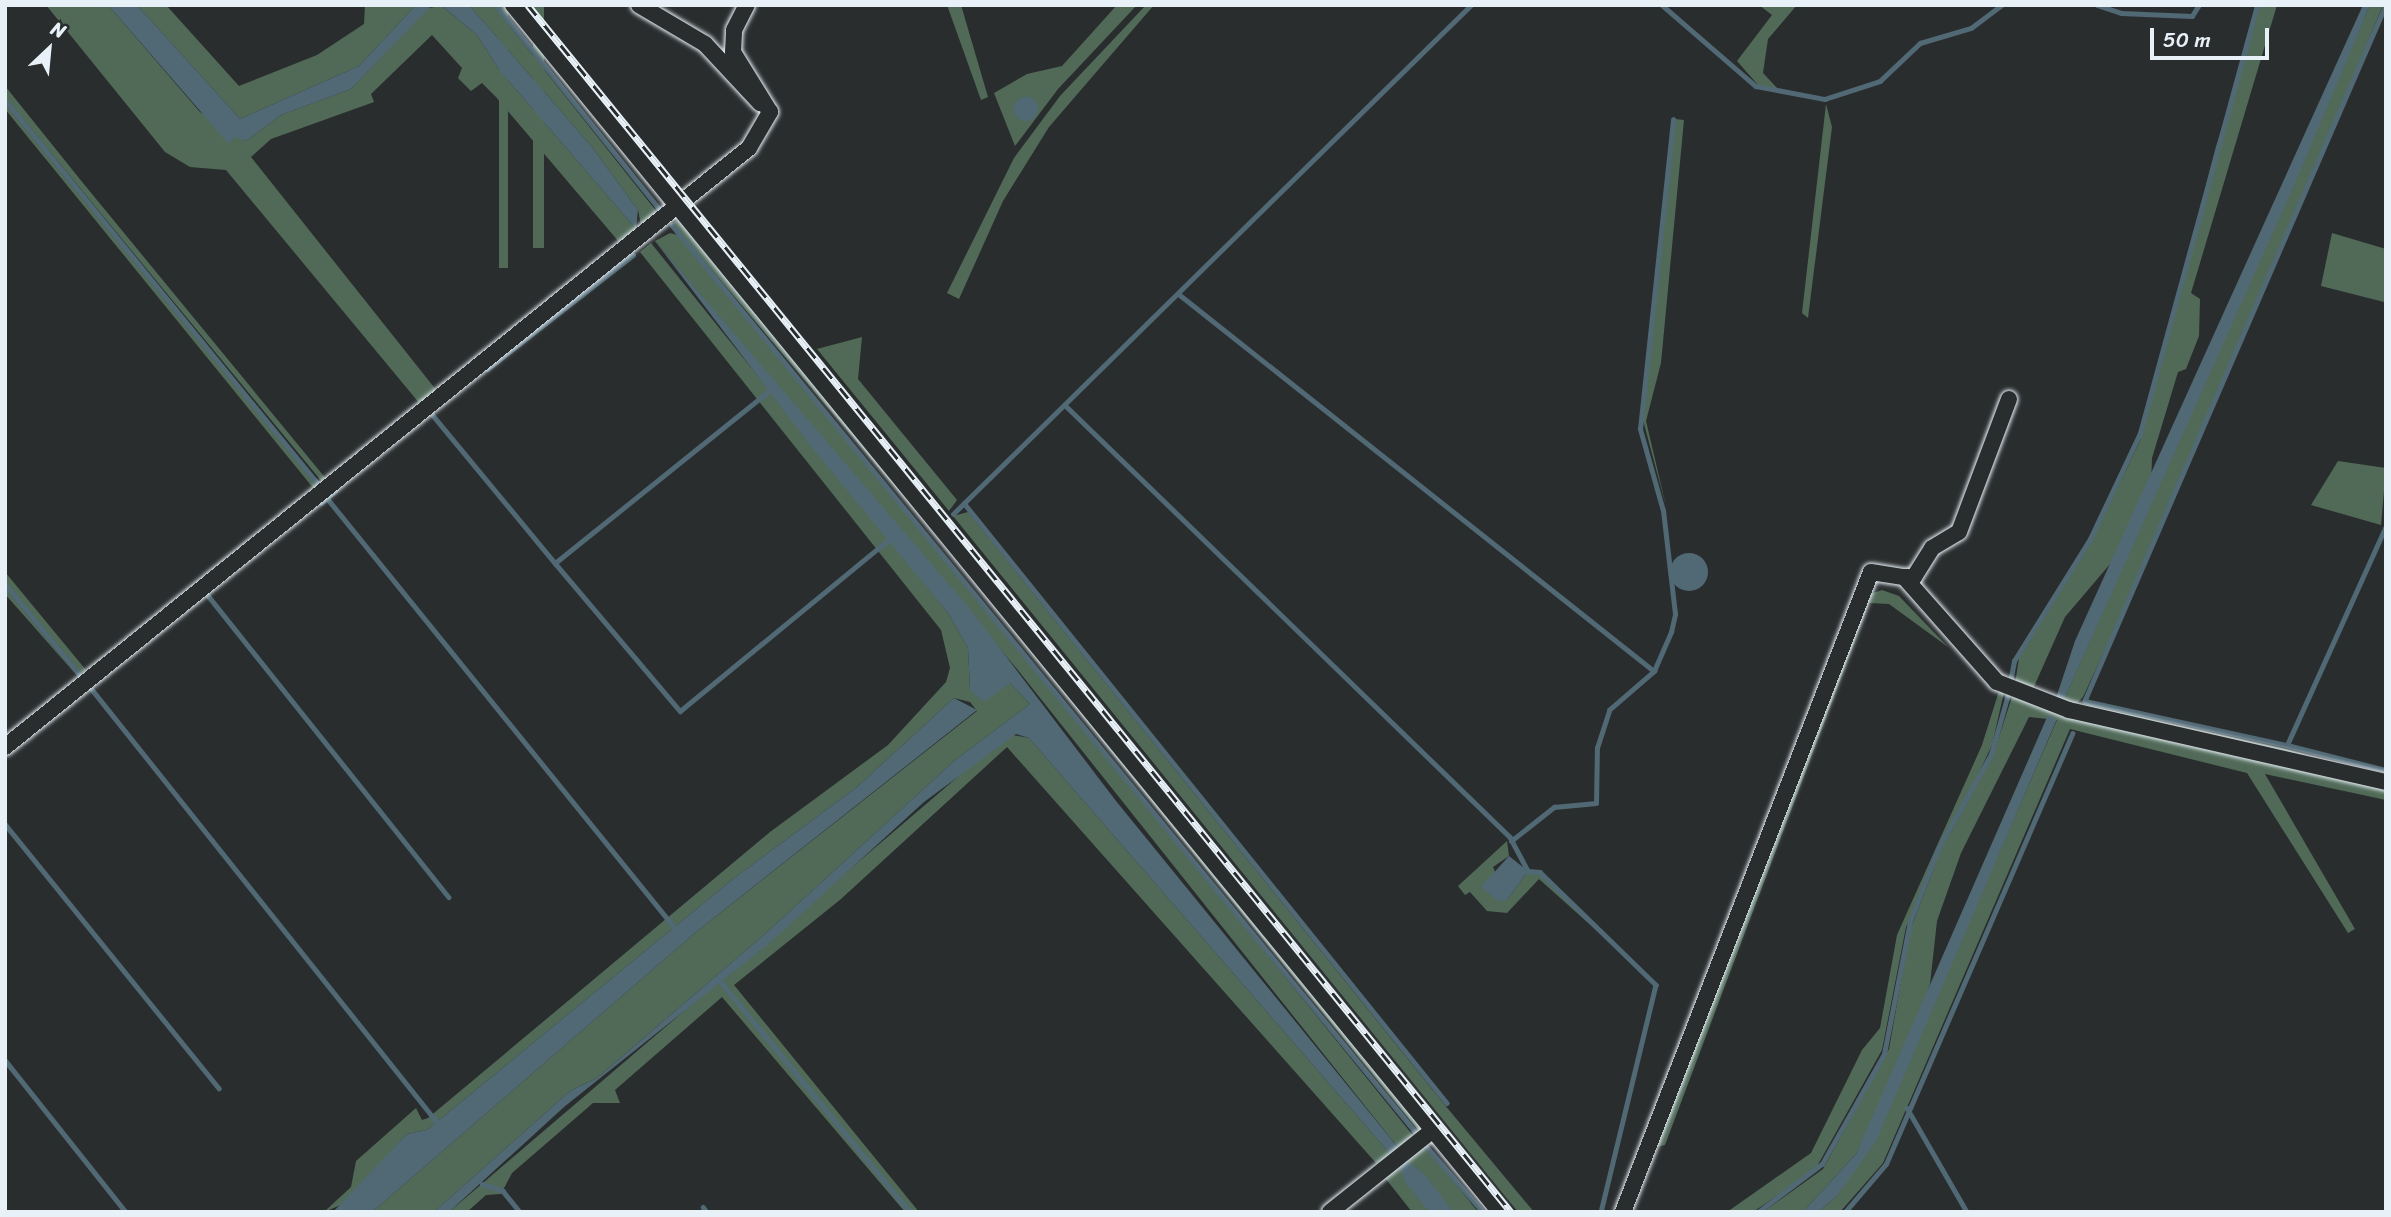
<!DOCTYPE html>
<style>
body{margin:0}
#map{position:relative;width:2391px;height:1217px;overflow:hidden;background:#2a2d2e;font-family:Sriracha,sans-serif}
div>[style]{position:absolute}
.green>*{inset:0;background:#516a58;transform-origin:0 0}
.water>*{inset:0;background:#506975}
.round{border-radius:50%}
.stream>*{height:4.5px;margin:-2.25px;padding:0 2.25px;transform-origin:2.25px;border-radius:2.25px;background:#506975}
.roads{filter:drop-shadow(0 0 2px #e8f1f8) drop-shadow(0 0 2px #e8f1f8)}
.minor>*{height:16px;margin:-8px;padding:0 8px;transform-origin:8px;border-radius:8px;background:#2a2d2e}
.rail>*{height:7px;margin-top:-3.5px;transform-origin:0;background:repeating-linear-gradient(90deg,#2a2d2e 0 13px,#e8f1f8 0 26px);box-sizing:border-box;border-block:2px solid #e8f1f8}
span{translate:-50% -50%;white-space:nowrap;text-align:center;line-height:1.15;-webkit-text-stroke:6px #2a2d2e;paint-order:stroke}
.frame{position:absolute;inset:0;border:7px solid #e8f1f8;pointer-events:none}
.north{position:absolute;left:14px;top:14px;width:70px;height:70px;-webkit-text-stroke:5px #2a2d2e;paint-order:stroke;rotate:26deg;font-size:19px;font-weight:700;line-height:28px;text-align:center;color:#e8f1f8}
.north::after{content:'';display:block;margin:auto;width:24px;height:32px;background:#e8f1f8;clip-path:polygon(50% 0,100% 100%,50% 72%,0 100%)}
.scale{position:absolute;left:2150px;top:28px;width:119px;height:32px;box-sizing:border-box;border:4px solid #e8f1f8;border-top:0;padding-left:9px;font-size:21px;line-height:24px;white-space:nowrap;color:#e8f1f8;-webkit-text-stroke:5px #2a2d2e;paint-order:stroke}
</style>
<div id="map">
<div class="green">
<div style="clip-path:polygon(46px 5px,108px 5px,200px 112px,246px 141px,281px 115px,351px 89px,428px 8px,442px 6px,477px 35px,500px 71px,636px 229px,619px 242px,496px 97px,482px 83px,471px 91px,458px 78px,462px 68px,432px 35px,371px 94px,374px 102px,271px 139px,251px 157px,437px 391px,420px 404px,226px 170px,190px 167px,165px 152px)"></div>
<div style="clip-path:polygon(137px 5px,166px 5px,239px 86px,317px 55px,364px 24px,365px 5px,416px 5px,359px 66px,240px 119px)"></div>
<div style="clip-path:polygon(469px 5px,493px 5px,657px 212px,641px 225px,638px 210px,592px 147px)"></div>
<div style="left:499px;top:5px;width:9px;height:263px"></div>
<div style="left:533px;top:5px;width:11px;height:243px"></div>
<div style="clip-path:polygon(947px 5px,961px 5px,988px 97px,981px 100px)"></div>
<div style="clip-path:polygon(1117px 5px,1137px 5px,1058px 89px,1015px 146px,994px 93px,1027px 74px,1062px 66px)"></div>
<div style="clip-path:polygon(1146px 5px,1154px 5px,1049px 127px,1003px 201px,959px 299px,947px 293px,1014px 158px,1060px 96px)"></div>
<div style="clip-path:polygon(1759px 5px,1797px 5px,1768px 39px,1763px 73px,1779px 90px,1758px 85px,1737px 61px,1772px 15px)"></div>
<div style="clip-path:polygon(2260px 5px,2277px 5px,2191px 293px,2200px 299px,2199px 336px,2186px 369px,2178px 372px,2152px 458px,2151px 484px,2116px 557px,2065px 617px,2032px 691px,2015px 684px,2019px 658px,2091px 542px,2140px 441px,2215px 150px)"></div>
<div style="clip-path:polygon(2370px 5px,2383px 5px,2303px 199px,2135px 585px,2083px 697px,2072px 708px,2063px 702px)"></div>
<div style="clip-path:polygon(5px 86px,83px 183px,327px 480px,323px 483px,5px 97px)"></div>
<div style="clip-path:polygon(5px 104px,317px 486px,314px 489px,5px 109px)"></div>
<div style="clip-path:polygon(1826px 104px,1832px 127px,1808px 318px,1802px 313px)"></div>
<div style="clip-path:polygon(1675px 119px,1684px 120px,1661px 363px,1646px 421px,1666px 506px,1643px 420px)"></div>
<div style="clip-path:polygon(682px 219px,1426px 1127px,1422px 1135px,935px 534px,672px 223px)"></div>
<div style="clip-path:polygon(670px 233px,678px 235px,939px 548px,1415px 1138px,1400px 1150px,1017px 669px,655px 241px)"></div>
<div style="clip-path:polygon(2332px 233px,2386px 249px,2384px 302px,2321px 286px)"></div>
<div style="clip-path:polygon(651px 243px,948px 613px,968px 648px,970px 690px,1010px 683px,1030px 704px,954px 761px,765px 934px,597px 1078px,570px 1091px,434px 1212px,372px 1212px,696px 932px,977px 711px,970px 702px,954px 698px,857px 787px,733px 879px,427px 1130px,407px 1134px,343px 1204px,324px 1212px,351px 1187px,356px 1161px,416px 1108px,422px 1120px,428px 1118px,770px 832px,888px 745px,946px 682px,950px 668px,941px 630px,640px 252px)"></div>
<div style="clip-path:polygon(862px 337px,858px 379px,957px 500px,949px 511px,817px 349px)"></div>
<div style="clip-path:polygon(2338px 461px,2386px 468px,2381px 525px,2311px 505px)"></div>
<div style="clip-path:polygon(968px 512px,1444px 1104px,1534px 1212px,1518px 1212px,953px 516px)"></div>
<div style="clip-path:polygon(5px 573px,5px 572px,86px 670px,81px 673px,5px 581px)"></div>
<div style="clip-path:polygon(5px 588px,79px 678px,5px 594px)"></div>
<div style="clip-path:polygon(1882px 590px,1899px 596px,1948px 647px,1889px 604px,1869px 603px,1665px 1145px,1656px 1147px,1867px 595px)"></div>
<div style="clip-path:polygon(1999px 691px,2004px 692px,1992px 745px,1906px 927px,1882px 1050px,1815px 1170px,1753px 1212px,1727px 1212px,1811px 1153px,1862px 1050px,1880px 1028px,1897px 935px,1982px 745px)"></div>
<div style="clip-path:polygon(2013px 694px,2386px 786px,2386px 800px,2265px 774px,2355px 929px,2348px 933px,2247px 773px,2070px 729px,1883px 1163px,1840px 1212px,1818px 1212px,1837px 1196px,1884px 1117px,2057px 720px,2029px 717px,1961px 853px,1937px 921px,1930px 984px,1917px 1023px,1856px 1154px,1803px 1212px,1763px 1212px,1823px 1169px,1889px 1049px,1910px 931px,1940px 852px,1993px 755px)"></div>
<div style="clip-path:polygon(2087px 705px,2286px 749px,2386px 779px,2084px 710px)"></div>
<div style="clip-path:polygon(1008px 734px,1029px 738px,1392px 1156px,1376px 1163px,1007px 747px,841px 899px,734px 985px,919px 1212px,905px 1212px,722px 997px,615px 1090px,620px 1103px,593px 1103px,512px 1173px,501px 1194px,486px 1195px,467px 1212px,449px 1212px)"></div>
<div style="clip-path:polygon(1507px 841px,1509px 856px,1493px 867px,1507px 900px,1528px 871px,1539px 874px,1624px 955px,1539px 879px,1507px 913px,1487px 911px,1470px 892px,1465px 895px,1458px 886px)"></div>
<div style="clip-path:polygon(1422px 1147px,1432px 1154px,1478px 1212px,1453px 1212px,1405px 1159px)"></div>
<div style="clip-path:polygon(1398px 1164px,1429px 1212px,1412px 1212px,1386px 1179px,1337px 1212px)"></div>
</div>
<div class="water">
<div style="clip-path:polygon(108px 5px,137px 5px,240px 119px,359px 66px,416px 5px,432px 5px,351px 89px,281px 115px,246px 141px,237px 137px,228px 143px)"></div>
<div style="clip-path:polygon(441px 5px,469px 5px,592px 147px,638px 210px,636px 229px,500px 71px,477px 35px)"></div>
<div style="clip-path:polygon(2363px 5px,2370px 5px,2296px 181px,2063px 702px,2056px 698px,2075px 641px)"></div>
<div class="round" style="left:1014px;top:97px;width:24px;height:24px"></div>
<div style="clip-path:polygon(655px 241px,970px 609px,1116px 801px,1400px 1150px,1392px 1156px,1029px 738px,1016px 734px,924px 802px,767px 945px,564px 1107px,449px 1212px,434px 1212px,570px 1091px,597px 1078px,765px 934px,954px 761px,1030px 704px,1010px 683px,984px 702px,970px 690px,968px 648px,948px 613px,810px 445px)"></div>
<div class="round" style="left:1670px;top:553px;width:38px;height:38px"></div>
<div style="clip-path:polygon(954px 698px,977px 710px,696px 932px,372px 1212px,333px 1212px,407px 1134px,427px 1130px,733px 879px,857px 787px)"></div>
<div style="clip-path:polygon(2048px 715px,2057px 719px,1876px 1141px,1837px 1196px,1818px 1212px,1803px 1212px,1856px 1154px)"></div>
<div style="clip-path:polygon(1509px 856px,1528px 871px,1507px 900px,1498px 901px,1481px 887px)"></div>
<div style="clip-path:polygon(1405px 1159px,1426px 1176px,1453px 1212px,1429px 1212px,1406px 1183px,1398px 1164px)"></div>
</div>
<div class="stream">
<div style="left:496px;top:5px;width:263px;rotate:51.3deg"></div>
<div style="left:1662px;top:5px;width:124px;rotate:40.8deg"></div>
<div style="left:1756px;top:86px;width:70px;rotate:10.7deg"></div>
<div style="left:1825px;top:99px;width:58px;rotate:-18.1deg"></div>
<div style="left:1880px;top:81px;width:55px;rotate:-43.5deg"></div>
<div style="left:1920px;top:43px;width:53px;rotate:-16.4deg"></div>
<div style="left:1971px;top:28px;width:39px;rotate:-37deg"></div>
<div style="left:2097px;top:5px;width:25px;rotate:18deg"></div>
<div style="left:2121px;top:13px;width:71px;rotate:2.4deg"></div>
<div style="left:2192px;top:16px;width:13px;rotate:-58deg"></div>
<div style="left:2386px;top:5px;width:758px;rotate:113.39deg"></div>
<div style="left:2085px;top:701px;width:207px;rotate:12.3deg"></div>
<div style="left:2287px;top:745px;width:240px;rotate:-65.7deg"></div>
<div style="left:5px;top:100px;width:497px;rotate:50.8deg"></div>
<div style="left:672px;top:225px;width:1177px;rotate:50.66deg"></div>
<div style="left:1180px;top:295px;width:605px;rotate:38.42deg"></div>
<div style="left:487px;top:369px;width:185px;rotate:-38deg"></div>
<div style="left:1065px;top:405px;width:620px;rotate:44.15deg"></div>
<div style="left:1510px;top:837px;width:38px;rotate:62deg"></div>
<div style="left:1528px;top:871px;width:12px;rotate:5deg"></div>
<div style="left:1540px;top:872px;width:162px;rotate:44.2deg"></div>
<div style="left:1656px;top:985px;width:234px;rotate:103.6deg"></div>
<div style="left:431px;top:413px;width:195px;rotate:50.4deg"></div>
<div style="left:555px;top:563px;width:273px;rotate:-38.8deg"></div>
<div style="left:327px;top:498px;width:553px;rotate:51.02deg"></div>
<div style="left:321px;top:503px;width:20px;rotate:-41deg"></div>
<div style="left:964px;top:503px;width:770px;rotate:51.17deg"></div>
<div style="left:953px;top:514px;width:726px;rotate:-44.5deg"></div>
<div style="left:555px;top:563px;width:194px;rotate:49.8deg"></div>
<div style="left:680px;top:711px;width:269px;rotate:-39.4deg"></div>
<div style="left:5px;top:584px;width:118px;rotate:50.5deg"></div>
<div style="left:206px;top:593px;width:389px;rotate:51.4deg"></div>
<div style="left:2010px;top:682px;width:21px;rotate:-79deg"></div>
<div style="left:2014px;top:661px;width:144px;rotate:-58.1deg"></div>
<div style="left:2090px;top:539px;width:117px;rotate:-64.7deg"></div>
<div style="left:2140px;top:433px;width:444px;rotate:-74.7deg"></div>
<div style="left:90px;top:687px;width:556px;rotate:51.42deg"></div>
<div style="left:2287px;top:745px;width:102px;rotate:14.2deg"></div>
<div style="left:5px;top:824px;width:340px;rotate:51deg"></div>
<div style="left:1511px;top:841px;width:55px;rotate:-38.3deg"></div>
<div style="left:1554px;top:807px;width:42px;rotate:-5.4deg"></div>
<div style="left:1596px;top:803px;width:55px;rotate:-89deg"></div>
<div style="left:1597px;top:748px;width:40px;rotate:-72deg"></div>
<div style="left:1609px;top:710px;width:60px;rotate:-40.9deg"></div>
<div style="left:1654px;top:671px;width:43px;rotate:-66.4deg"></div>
<div style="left:1671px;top:632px;width:18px;rotate:-77deg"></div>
<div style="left:1675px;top:614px;width:104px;rotate:-96.6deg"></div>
<div style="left:1663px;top:511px;width:85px;rotate:-105.7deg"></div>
<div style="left:1640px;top:429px;width:311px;rotate:-83.9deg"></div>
<div style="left:721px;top:982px;width:298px;rotate:50.6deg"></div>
<div style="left:5px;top:1060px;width:194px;rotate:51.5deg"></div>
<div style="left:1907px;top:1108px;width:120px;rotate:60deg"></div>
<div style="left:1426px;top:1146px;width:87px;rotate:49.2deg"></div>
<div style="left:482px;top:1184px;width:22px;rotate:18deg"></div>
<div style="left:503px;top:1191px;width:27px;rotate:51deg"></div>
<div style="left:703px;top:1207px;width:6px;rotate:51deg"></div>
<div style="left:1758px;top:1212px;width:80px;rotate:-36.9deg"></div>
<div style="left:1822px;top:1164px;width:126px;rotate:-60.6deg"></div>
<div style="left:1884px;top:1054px;width:135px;rotate:-78.9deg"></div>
<div style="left:1910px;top:922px;width:78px;rotate:-69deg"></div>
<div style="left:1938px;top:849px;width:109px;rotate:-60.8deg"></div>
<div style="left:1991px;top:754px;width:66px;rotate:-74.1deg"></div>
<div style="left:1845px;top:1212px;width:63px;rotate:-49.5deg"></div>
<div style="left:1886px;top:1164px;width:469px;rotate:-66.6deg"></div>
</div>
<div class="roads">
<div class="minor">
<div style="left:513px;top:5px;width:1559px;rotate:50.73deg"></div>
<div style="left:639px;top:5px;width:77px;rotate:30.6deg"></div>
<div style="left:705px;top:44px;width:81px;rotate:47deg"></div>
<div style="left:1904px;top:577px;width:10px"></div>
<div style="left:1914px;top:577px;width:34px;rotate:-58deg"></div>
<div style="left:1932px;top:548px;width:31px;rotate:-31deg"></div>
<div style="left:1959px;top:532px;width:142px;rotate:-69.4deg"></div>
<div style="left:5px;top:747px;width:955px;rotate:-38.84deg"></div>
<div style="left:749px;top:148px;width:42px;rotate:-59.7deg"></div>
<div style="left:770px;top:112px;width:70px;rotate:-121.7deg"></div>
<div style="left:733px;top:52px;width:22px;rotate:-87deg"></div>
<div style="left:734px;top:30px;width:28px;rotate:-63deg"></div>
<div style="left:1330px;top:1212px;width:132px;rotate:-38.5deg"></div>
<div style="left:1623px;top:1212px;width:686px;rotate:-68.82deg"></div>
<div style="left:1871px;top:572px;width:33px;rotate:9deg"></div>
<div style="left:1904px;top:577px;width:140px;rotate:48.5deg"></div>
<div style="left:1997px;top:682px;width:77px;rotate:21.3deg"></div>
<div style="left:2069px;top:710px;width:325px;rotate:12.8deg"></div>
</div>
</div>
<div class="rail">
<div style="left:528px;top:5px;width:1557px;rotate:50.84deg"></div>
</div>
<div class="frame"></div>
<div class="north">N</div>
<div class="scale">50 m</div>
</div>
